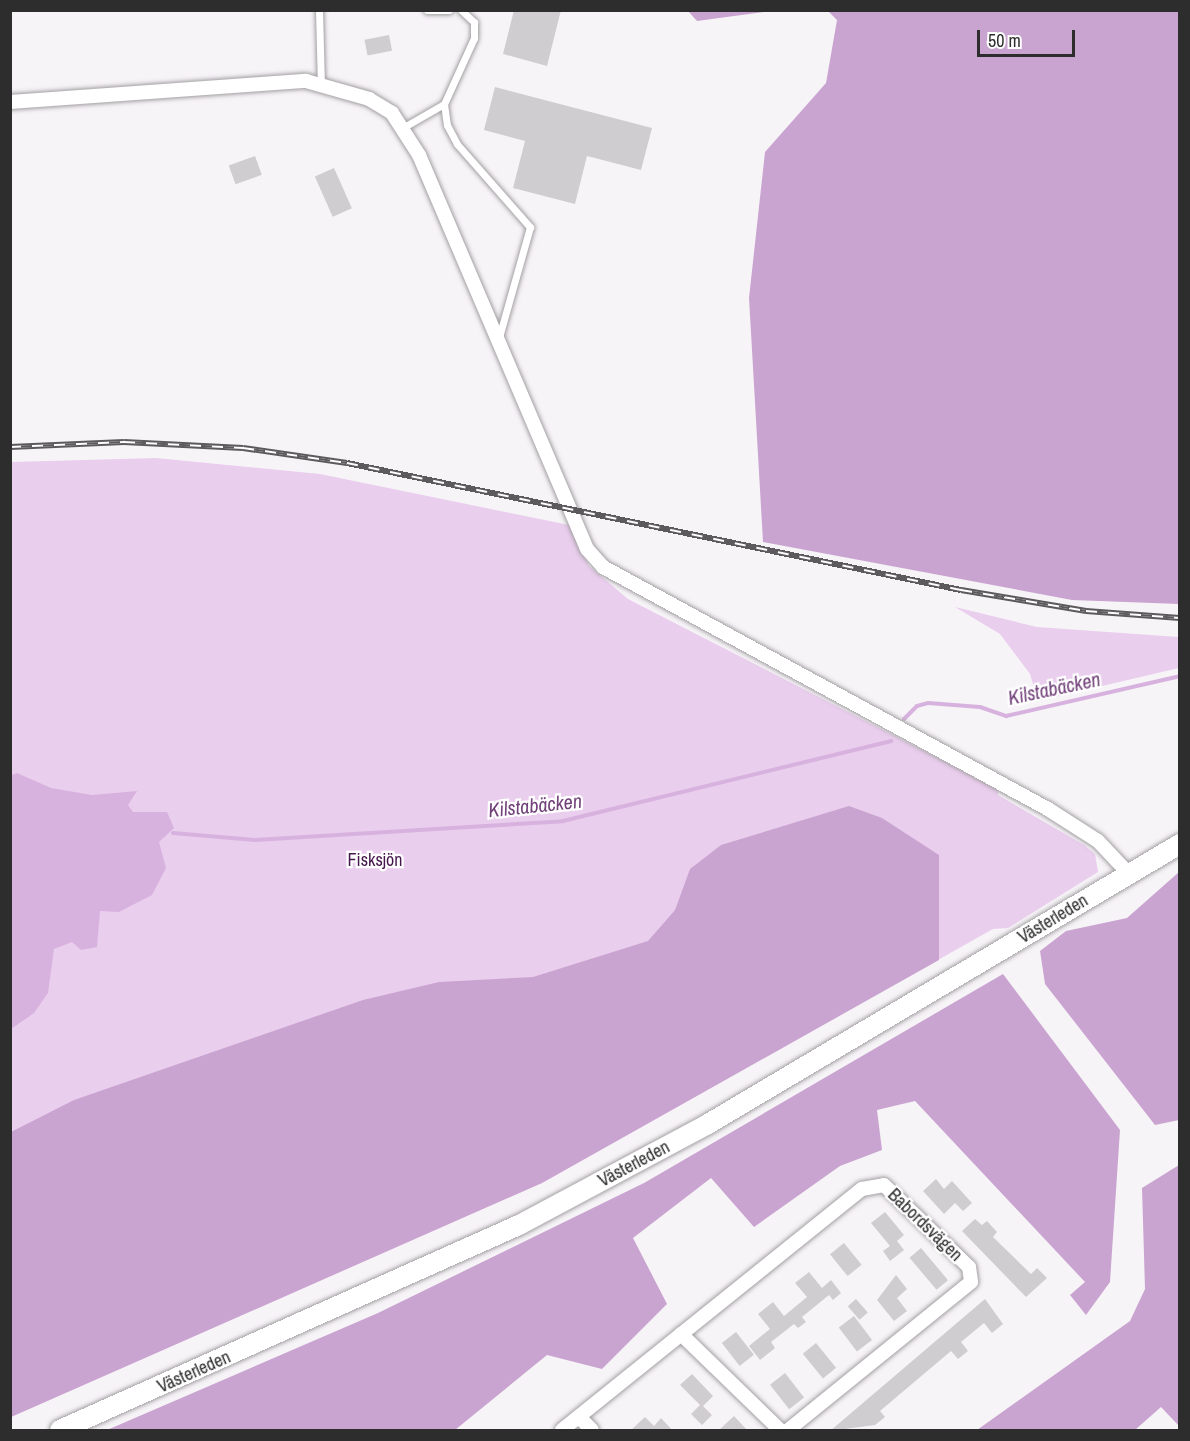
<!DOCTYPE html>
<meta charset="utf-8">
<style>
body{margin:0}
#map{position:relative;width:1190px;height:1441px;overflow:hidden;background:#f7f4f8;font-family:"Archivo Narrow",sans-serif}
div>[style]{position:absolute}
.green>*{inset:0;background:#eaceee}
.forest>*{inset:0;background:#caa4d0}
.water>*{inset:0;background:#d8b2de}
.stream>*{height:4px;margin:-2px;padding:0 2px;transform-origin:2px;border-radius:2px;background:#d8b2de}
.building>*{inset:0;background:#d0cdd1;transform-origin:0 0}
.roads{filter:drop-shadow(0 0 2px #a3a0a3) drop-shadow(0 0 2px #a3a0a3)}
.lane>*{height:7px;margin:-3.5px;padding:0 3.5px;transform-origin:3.5px;border-radius:3.5px;background:#fff}
.street>*{height:14px;margin:-7px;padding:0 7px;transform-origin:7px;border-radius:7px;background:#fff}
.secondary>*{height:20px;margin:-10px;padding:0 10px;transform-origin:10px;border-radius:10px;background:#fff}
.rail>*{height:6px;margin-top:-3px;transform-origin:0;background:repeating-linear-gradient(90deg,#fff 0 11px,#5c5a5c 0 22px);box-sizing:border-box;border-block:2px solid #5c5a5c}
span{translate:-50% -50%;white-space:nowrap;text-align:center;line-height:1.15;-webkit-text-stroke:4.5px #fff;paint-order:stroke}
.park-label{font-size:18px;color:#45184d}
.street-label{font-size:18px;color:#2e2d2e}
.water-label{font-size:20px;color:#72427a;font-style:italic}
.frame{position:absolute;inset:0;border:12px solid #2e2d2e;pointer-events:none}
.scale{position:absolute;left:977px;top:30px;width:98px;height:27px;box-sizing:border-box;border:3px solid #2e2d2e;border-top:0;padding-left:8px;font-size:18px;line-height:21px;white-space:nowrap;color:#2e2d2e;-webkit-text-stroke:4px #fff;paint-order:stroke}
</style>
<div id="map">
<div class="green">
<div style="clip-path:polygon(156px 458px,320px 474px,569px 525px,589px 566px,628px 599px,998px 789px,998px 795px,1084px 845px,1095px 854px,1098px 872px,1008px 928px,993px 929px,542px 1183px,11px 1417px,11px 462px)"></div>
<div style="clip-path:polygon(955px 607px,1037px 627px,1179px 637px,1179px 668px,1038px 701px,1030px 674px,1000px 634px)"></div>
</div>
<div class="forest">
<div style="clip-path:polygon(688px 11px,771px 11px,697px 21px)"></div>
<div style="clip-path:polygon(828px 11px,1179px 11px,1179px 604px,1072px 600px,763px 542px,749px 298px,765px 152px,826px 83px,837px 20px)"></div>
<div style="clip-path:polygon(849px 806px,882px 818px,939px 855px,939px 960px,542px 1183px,11px 1417px,11px 1132px,74px 1100px,363px 1000px,439px 982px,533px 977px,648px 941px,675px 910px,690px 869px,721px 845px)"></div>
<div style="clip-path:polygon(1179px 872px,1179px 1120px,1155px 1125px,1045px 984px,1040px 951px,1066px 931px,1127px 918px)"></div>
<div style="clip-path:polygon(1003px 974px,1120px 1130px,1110px 1282px,1086px 1315px,1070px 1295px,1085px 1282px,915px 1101px,877px 1110px,882px 1150px,840px 1166px,754px 1227px,711px 1178px,633px 1238px,667px 1304px,602px 1369px,547px 1355px,455px 1430px,107px 1430px,378px 1313px,644px 1183px)"></div>
<div style="clip-path:polygon(1179px 1165px,1179px 1426px,1161px 1407px,1135px 1430px,977px 1430px,1130px 1321px,1145px 1289px,1142px 1188px)"></div>
</div>
<div class="water">
<div style="clip-path:polygon(17px 773px,51px 788px,92px 795px,137px 791px,128px 805px,133px 812px,167px 812px,174px 828px,159px 842px,166px 868px,152px 895px,119px 912px,100px 911px,97px 947px,81px 950px,72px 942px,54px 949px,48px 993px,34px 1013px,11px 1029px,10px 776px)"></div>
</div>
<div class="stream">
<div style="left:904px;top:719px;width:18px;rotate:-45deg"></div>
<div style="left:917px;top:706px;width:11px;rotate:-15deg"></div>
<div style="left:928px;top:703px;width:52px;rotate:4.4deg"></div>
<div style="left:980px;top:707px;width:28px;rotate:19deg"></div>
<div style="left:1006px;top:716px;width:179px;rotate:-12.9deg"></div>
<div style="left:173px;top:833px;width:82px;rotate:4.9deg"></div>
<div style="left:255px;top:840px;width:309px;rotate:-3.5deg"></div>
<div style="left:563px;top:821px;width:338px;rotate:-13.7deg"></div>
</div>
<div class="building">
<div style="clip-path:polygon(514px 10px,561px 10px,547px 66px,503px 54px)"></div>
<div style="left:389px;top:35px;width:16px;height:25px;rotate:79deg"></div>
<div style="clip-path:polygon(495px 87px,652px 128px,641px 170px,587px 156px,575px 204px,513px 188px,525px 141px,484px 130px)"></div>
<div style="left:255px;top:156px;width:20px;height:28px;rotate:70deg"></div>
<div style="left:334px;top:168px;width:44px;height:21px;rotate:66deg"></div>
<div style="clip-path:polygon(936px 1179px,944px 1189px,952px 1181px,972px 1203px,963px 1211px,955px 1203px,944px 1214px,923px 1191px)"></div>
<div style="clip-path:polygon(885px 1212px,904px 1235px,897px 1241px,904px 1250px,890px 1261px,883px 1251px,890px 1246px,871px 1223px)"></div>
<div style="clip-path:polygon(975px 1219px,982px 1225px,987px 1221px,997px 1232px,993px 1237px,1031px 1274px,1037px 1268px,1047px 1278px,1026px 1297px,962px 1231px)"></div>
<div style="left:844px;top:1243px;width:28px;height:18px;rotate:51deg"></div>
<div style="left:921px;top:1248px;width:42px;height:15px;rotate:50deg"></div>
<div style="clip-path:polygon(809px 1272px,822px 1288px,831px 1280px,841px 1293px,833px 1300px,829px 1295px,802px 1317px,806px 1322px,798px 1328px,794px 1324px,771px 1342px,775px 1348px,760px 1360px,749px 1346px,770px 1329px,758px 1314px,773px 1302px,784px 1316px,807px 1297px,795px 1283px)"></div>
<div style="clip-path:polygon(896px 1275px,907px 1289px,897px 1298px,907px 1311px,894px 1321px,877px 1300px)"></div>
<div style="left:856px;top:1299px;width:18px;height:11px;rotate:49deg"></div>
<div style="clip-path:polygon(985px 1299px,1003px 1324px,992px 1333px,984px 1323px,961px 1342px,968px 1351px,958px 1359px,951px 1351px,880px 1411px,885px 1417px,875px 1425px,830px 1431px)"></div>
<div style="left:854px;top:1316px;width:30px;height:19px;rotate:53deg"></div>
<div style="left:736px;top:1332px;width:29px;height:18px;rotate:52deg"></div>
<div style="left:816px;top:1343px;width:32px;height:17px;rotate:51deg"></div>
<div style="left:785px;top:1373px;width:31px;height:19px;rotate:52deg"></div>
<div style="clip-path:polygon(692px 1374px,713px 1396px,703px 1406px,712px 1415px,702px 1425px,691px 1414px,700px 1405px,680px 1385px)"></div>
<div style="clip-path:polygon(734px 1416px,748px 1431px,718px 1431px)"></div>
<div style="clip-path:polygon(645px 1417px,654px 1426px,661px 1418px,673px 1431px,630px 1431px)"></div>
</div>
<div class="roads">
<div class="lane">
<div style="left:319px;top:10px;width:74px;rotate:88.5deg"></div>
<div style="left:427px;top:10px;width:22px"></div>
<div style="left:461px;top:10px;width:18px;rotate:43deg"></div>
<div style="left:474px;top:22px;width:16px;rotate:90deg"></div>
<div style="left:474px;top:38px;width:72px;rotate:114.4deg"></div>
<div style="left:444px;top:104px;width:21px;rotate:82deg"></div>
<div style="left:447px;top:125px;width:21px;rotate:62deg"></div>
<div style="left:457px;top:144px;width:111px;rotate:48.7deg"></div>
<div style="left:530px;top:227px;width:114px;rotate:105.7deg"></div>
<div style="left:404px;top:127px;width:46px;rotate:-29.9deg"></div>
</div>
<div class="street">
<div style="left:10px;top:102px;width:297px;rotate:-4.1deg"></div>
<div style="left:306px;top:81px;width:66px;rotate:15.9deg"></div>
<div style="left:369px;top:99px;width:27px;rotate:31deg"></div>
<div style="left:392px;top:113px;width:50px;rotate:57.3deg"></div>
<div style="left:419px;top:155px;width:428px;rotate:66.9deg"></div>
<div style="left:587px;top:549px;width:24px;rotate:48deg"></div>
<div style="left:603px;top:567px;width:507px;rotate:28.54deg"></div>
<div style="left:1048px;top:809px;width:59px;rotate:32.6deg"></div>
<div style="left:1098px;top:841px;width:45px;rotate:46.8deg"></div>
<div style="left:681px;top:1334px;width:138px;rotate:44.1deg"></div>
<div style="left:579px;top:1417px;width:18px;rotate:45deg"></div>
<div style="left:562px;top:1430px;width:385px;rotate:-38.8deg"></div>
<div style="left:862px;top:1189px;width:22px;rotate:-10deg"></div>
<div style="left:884px;top:1185px;width:118px;rotate:44deg"></div>
<div style="left:969px;top:1267px;width:15px;rotate:82deg"></div>
<div style="left:971px;top:1282px;width:235px;rotate:141deg"></div>
</div>
<div class="secondary">
<div style="left:60px;top:1430px;width:503px;rotate:-24.07deg"></div>
<div style="left:519px;top:1225px;width:214px;rotate:-28.1deg"></div>
<div style="left:708px;top:1124px;width:549px;rotate:-30.68deg"></div>
</div>
</div>
<div class="rail">
<div style="left:10px;top:447px;width:114px;rotate:-2.5deg"></div>
<div style="left:124px;top:442px;width:119px;rotate:2.9deg"></div>
<div style="left:243px;top:448px;width:105px;rotate:8.2deg"></div>
<div style="left:347px;top:463px;width:627px;rotate:11.69deg"></div>
<div style="left:961px;top:590px;width:127px;rotate:9.5deg"></div>
<div style="left:1086px;top:611px;width:94px;rotate:4.3deg"></div>
</div>
<div class="park-label">
<span style="left:375px;top:860px">Fisksjön</span>
</div>
<div class="street-label">
<span style="left:1053px;top:919px;rotate:-31deg">Västerleden</span>
<span style="left:634px;top:1164px;rotate:-28deg">Västerleden</span>
<span style="left:925px;top:1225px;rotate:44deg">Babordsvägen</span>
<span style="left:194px;top:1372px;rotate:-24deg">Västerleden</span>
</div>
<div class="water-label">
<span style="left:1054px;top:688px;rotate:-12deg">Kilstabäcken</span>
<span style="left:535px;top:805px;rotate:-6deg">Kilstabäcken</span>
</div>
<div class="frame"></div>
<div class="scale">50 m</div>
</div>
